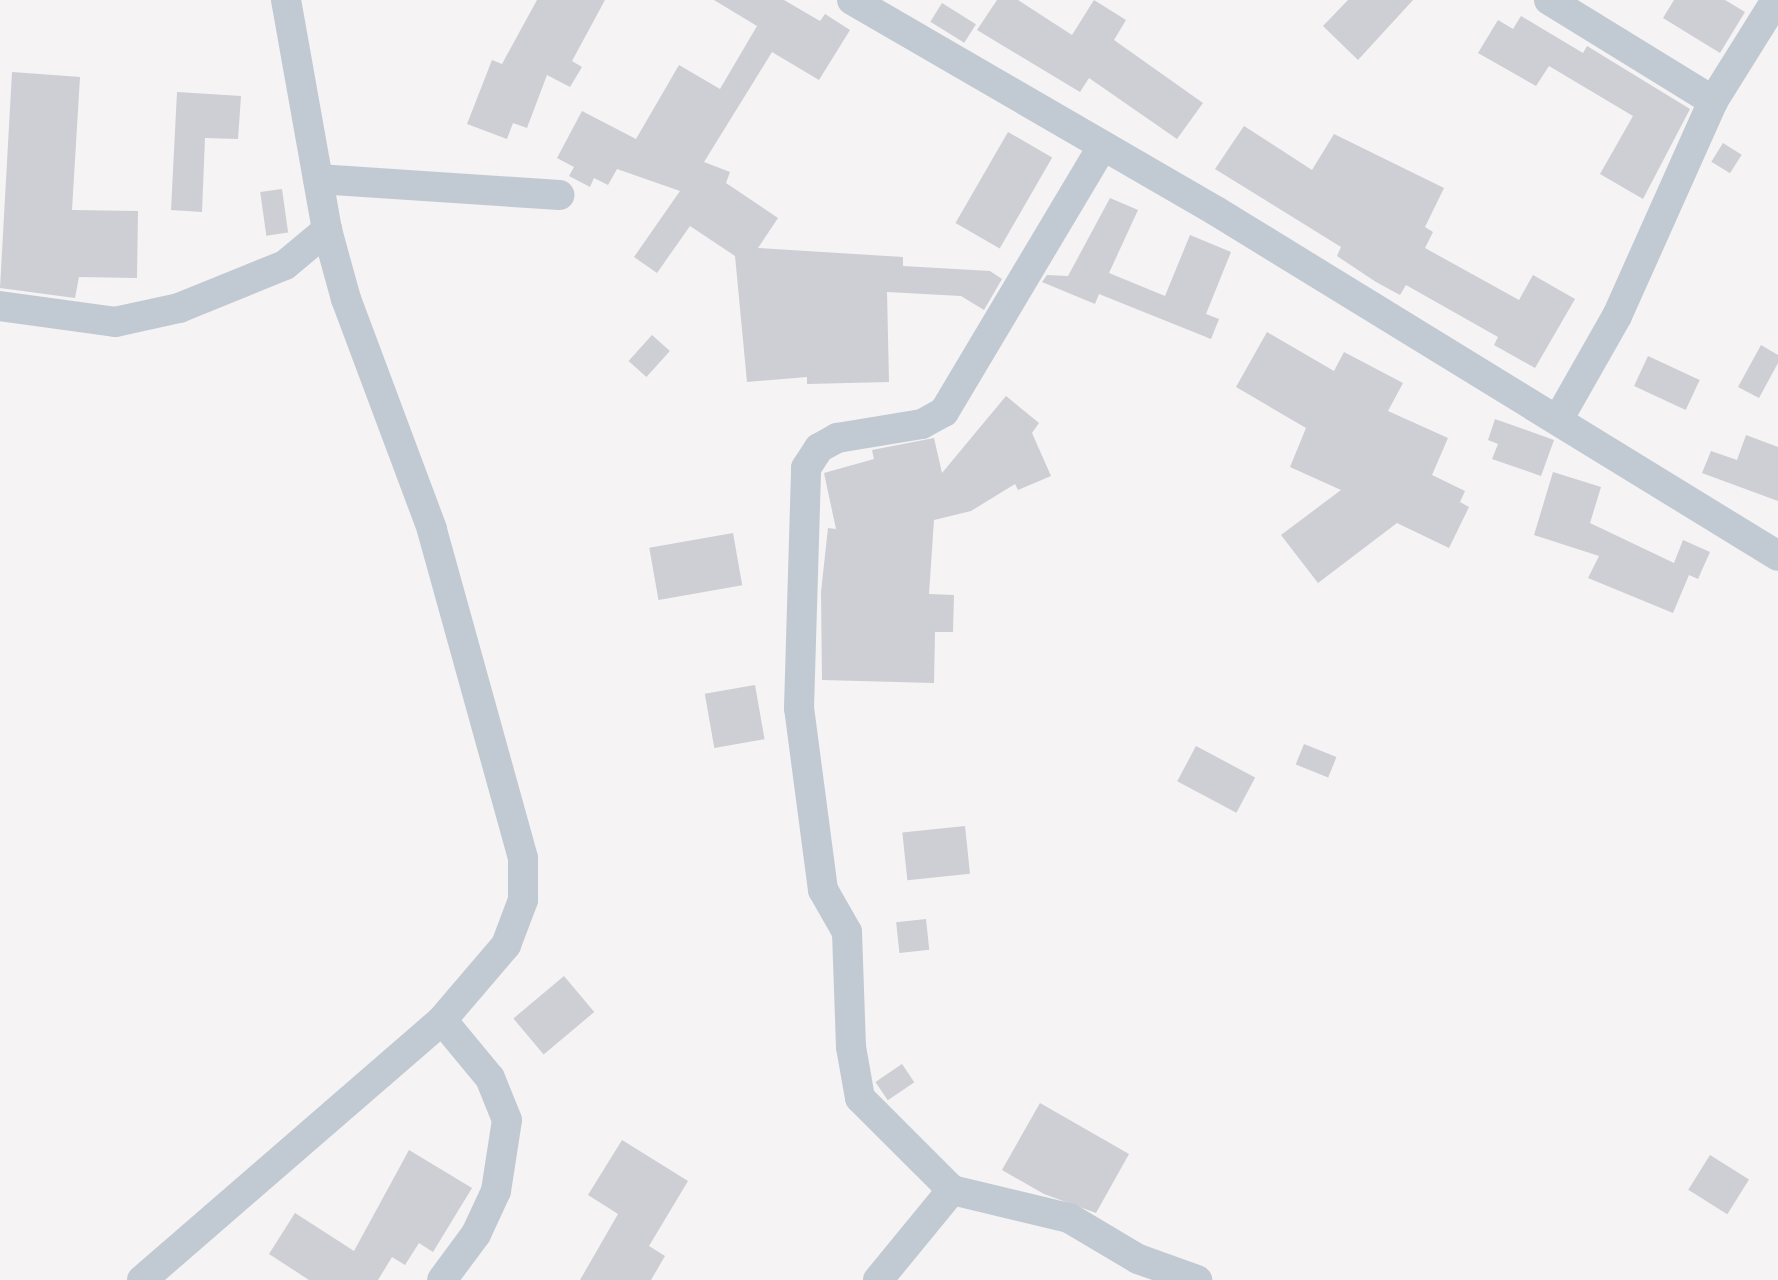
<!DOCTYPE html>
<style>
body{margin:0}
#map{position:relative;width:1778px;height:1280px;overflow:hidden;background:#f5f3f3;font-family:Cabin,sans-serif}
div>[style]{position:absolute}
.building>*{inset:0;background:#cdcfd5;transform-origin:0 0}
.street>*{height:30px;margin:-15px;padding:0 15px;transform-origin:15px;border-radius:15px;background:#c1cad2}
span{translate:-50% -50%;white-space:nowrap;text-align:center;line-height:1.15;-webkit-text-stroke:6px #fff;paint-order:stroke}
</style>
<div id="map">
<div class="building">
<div style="clip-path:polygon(537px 0,605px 0,572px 61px,582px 67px,570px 87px,547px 75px,527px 128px,513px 123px,507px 139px,467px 124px,492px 60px,502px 64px)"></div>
<div style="clip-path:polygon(714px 0,784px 0,820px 21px,825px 14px,850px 30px,819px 80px,772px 52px,704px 162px,730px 172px,726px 183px,778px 218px,758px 248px,903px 257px,903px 266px,990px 271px,1002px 279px,984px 310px,961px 296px,887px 292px,889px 382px,807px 384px,807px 377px,747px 382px,735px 256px,690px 226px,657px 273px,634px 257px,680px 191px,617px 169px,608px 185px,594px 178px,590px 187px,569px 176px,574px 167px,557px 158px,582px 111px,636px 139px,679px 65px,720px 89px,757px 26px)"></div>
<div style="clip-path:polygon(997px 0,1018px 0,1072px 35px,1094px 0,1126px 20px,1114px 40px,1203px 103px,1177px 139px,1089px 78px,1080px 92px,977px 30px)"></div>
<div style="clip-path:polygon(1348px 0,1413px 0,1358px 60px,1323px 26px)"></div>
<div style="clip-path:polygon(1674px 0,1725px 0,1745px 12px,1720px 53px,1663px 18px)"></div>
<div style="left:942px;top:3px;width:40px;height:22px;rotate:32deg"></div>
<div style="clip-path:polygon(1521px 16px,1583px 53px,1587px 46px,1690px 109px,1643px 199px,1600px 174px,1633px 116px,1549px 66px,1536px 86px,1478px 53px,1498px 20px,1513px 29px)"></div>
<div style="clip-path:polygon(12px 72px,80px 77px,72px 210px,138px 211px,137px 278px,79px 277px,75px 298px,0 288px)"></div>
<div style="clip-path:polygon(177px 92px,241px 96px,238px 139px,205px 138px,202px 212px,171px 210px)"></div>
<div style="clip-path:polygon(1244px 126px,1312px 170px,1334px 134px,1444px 188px,1425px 227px,1433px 232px,1425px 248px,1519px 300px,1533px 275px,1575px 299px,1535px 368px,1494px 345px,1498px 337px,1406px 285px,1400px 295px,1376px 282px,1337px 256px,1341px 247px,1215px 169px)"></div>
<div style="left:1008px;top:132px;width:51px;height:105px;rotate:30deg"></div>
<div style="left:1723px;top:143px;width:22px;height:22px;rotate:32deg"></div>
<div style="left:282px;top:189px;width:44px;height:22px;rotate:82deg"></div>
<div style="clip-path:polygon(1110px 198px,1138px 210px,1109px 273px,1165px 296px,1190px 235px,1231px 252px,1206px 314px,1219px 319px,1211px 339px,1099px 294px,1095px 304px,1042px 282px,1047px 275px,1068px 276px)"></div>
<div style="clip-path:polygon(1267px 332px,1334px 371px,1344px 352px,1403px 383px,1388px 411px,1448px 438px,1432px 475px,1465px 491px,1460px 502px,1469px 507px,1449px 548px,1397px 523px,1318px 583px,1281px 535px,1341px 490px,1290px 467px,1306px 428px,1236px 387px)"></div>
<div style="left:652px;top:335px;width:24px;height:35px;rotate:42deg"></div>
<div style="clip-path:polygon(1761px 345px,1778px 355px,1778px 363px,1759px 398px,1738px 387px)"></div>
<div style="left:1648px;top:356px;width:57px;height:33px;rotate:25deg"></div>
<div style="clip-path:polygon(1006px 396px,1039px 423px,1032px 433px,1051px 476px,1018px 490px,1015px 484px,971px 511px,934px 520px,929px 594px,954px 595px,953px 632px,935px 632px,934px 683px,822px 680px,821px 592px,828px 528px,836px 529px,824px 473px,874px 459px,872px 450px,934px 438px,942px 473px)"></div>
<div style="clip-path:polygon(1495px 419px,1554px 440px,1541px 476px,1492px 459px,1498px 444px,1488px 440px)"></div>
<div style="clip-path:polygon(1746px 435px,1778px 447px,1778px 501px,1702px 473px,1711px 451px,1737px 460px)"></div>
<div style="clip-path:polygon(1553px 472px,1601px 487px,1590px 523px,1674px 563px,1683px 540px,1710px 552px,1698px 579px,1689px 575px,1673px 613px,1588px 578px,1599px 556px,1534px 535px)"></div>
<div style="left:733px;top:533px;width:53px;height:85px;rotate:80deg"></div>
<div style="left:755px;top:685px;width:55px;height:51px;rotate:80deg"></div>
<div style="left:1304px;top:744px;width:35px;height:22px;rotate:22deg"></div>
<div style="left:1196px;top:746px;width:67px;height:40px;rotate:28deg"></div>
<div style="left:965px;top:826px;width:48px;height:63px;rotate:84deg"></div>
<div style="left:926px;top:919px;width:31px;height:30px;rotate:84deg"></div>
<div style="left:564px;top:976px;width:47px;height:66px;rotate:50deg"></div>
<div style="left:902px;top:1064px;width:22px;height:32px;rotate:56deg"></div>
<div style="clip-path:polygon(1040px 1103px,1129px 1154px,1096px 1213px,1044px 1194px,1002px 1170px)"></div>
<div style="clip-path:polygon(622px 1140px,688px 1181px,649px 1246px,665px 1256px,651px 1280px,580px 1280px,618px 1214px,588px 1195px)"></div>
<div style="clip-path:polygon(409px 1150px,472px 1188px,433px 1252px,419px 1243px,405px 1265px,392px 1257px,378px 1280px,309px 1280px,269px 1254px,295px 1213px,354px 1251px)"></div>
<div style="left:1710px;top:1155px;width:46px;height:41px;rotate:32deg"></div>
</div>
<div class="street">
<div style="left:852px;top:0;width:421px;rotate:30.1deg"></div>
<div style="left:1216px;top:211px;width:659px;rotate:31.54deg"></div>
<div style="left:1549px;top:0;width:193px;rotate:31.6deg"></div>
<div style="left:318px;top:179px;width:242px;rotate:3.8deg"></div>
<div style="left:0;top:306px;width:116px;rotate:7.9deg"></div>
<div style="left:115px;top:322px;width:66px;rotate:-12.3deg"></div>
<div style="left:179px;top:308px;width:114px;rotate:-22.1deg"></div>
<div style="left:285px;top:265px;width:55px;rotate:-39.8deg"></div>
<div style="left:1559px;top:418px;width:117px;rotate:-60.4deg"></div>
<div style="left:1617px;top:316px;width:235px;rotate:-65.9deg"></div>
<div style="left:1713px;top:101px;width:119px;rotate:-58deg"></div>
<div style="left:442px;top:1020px;width:75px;rotate:50.4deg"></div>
<div style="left:490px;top:1078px;width:45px;rotate:68deg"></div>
<div style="left:507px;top:1120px;width:72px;rotate:98.8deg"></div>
<div style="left:496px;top:1191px;width:47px;rotate:114.9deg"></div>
<div style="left:476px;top:1234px;width:57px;rotate:126.5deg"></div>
<div style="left:952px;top:1190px;width:130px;rotate:-135deg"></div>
<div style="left:860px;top:1098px;width:52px;rotate:-100deg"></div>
<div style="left:851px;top:1047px;width:115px;rotate:-92deg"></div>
<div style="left:847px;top:932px;width:48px;rotate:-119.7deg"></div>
<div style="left:823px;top:890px;width:184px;rotate:-97.5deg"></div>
<div style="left:799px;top:708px;width:240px;rotate:-88.3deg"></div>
<div style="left:806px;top:468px;width:24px;rotate:-57deg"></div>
<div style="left:819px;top:448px;width:21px;rotate:-29deg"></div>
<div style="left:837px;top:438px;width:86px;rotate:-9.4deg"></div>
<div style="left:922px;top:424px;width:25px;rotate:-29deg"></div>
<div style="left:944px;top:412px;width:309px;rotate:-59.2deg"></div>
<div style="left:142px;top:1280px;width:397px;rotate:-40.9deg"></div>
<div style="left:442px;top:1020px;width:99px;rotate:-49.5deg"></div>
<div style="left:506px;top:945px;width:48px;rotate:-69.3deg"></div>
<div style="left:523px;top:900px;width:42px;rotate:-90deg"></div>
<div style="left:523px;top:858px;width:341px;rotate:-105.5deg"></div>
<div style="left:432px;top:529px;width:246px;rotate:-110.5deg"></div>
<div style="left:346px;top:299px;width:72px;rotate:-105.4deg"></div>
<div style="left:327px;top:230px;width:234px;rotate:-100.1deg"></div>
<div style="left:878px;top:1280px;width:117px;rotate:-50.6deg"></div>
<div style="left:952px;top:1190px;width:120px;rotate:13.5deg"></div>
<div style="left:1069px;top:1218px;width:80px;rotate:30.7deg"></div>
<div style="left:1138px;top:1259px;width:63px;rotate:19.6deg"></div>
</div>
</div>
